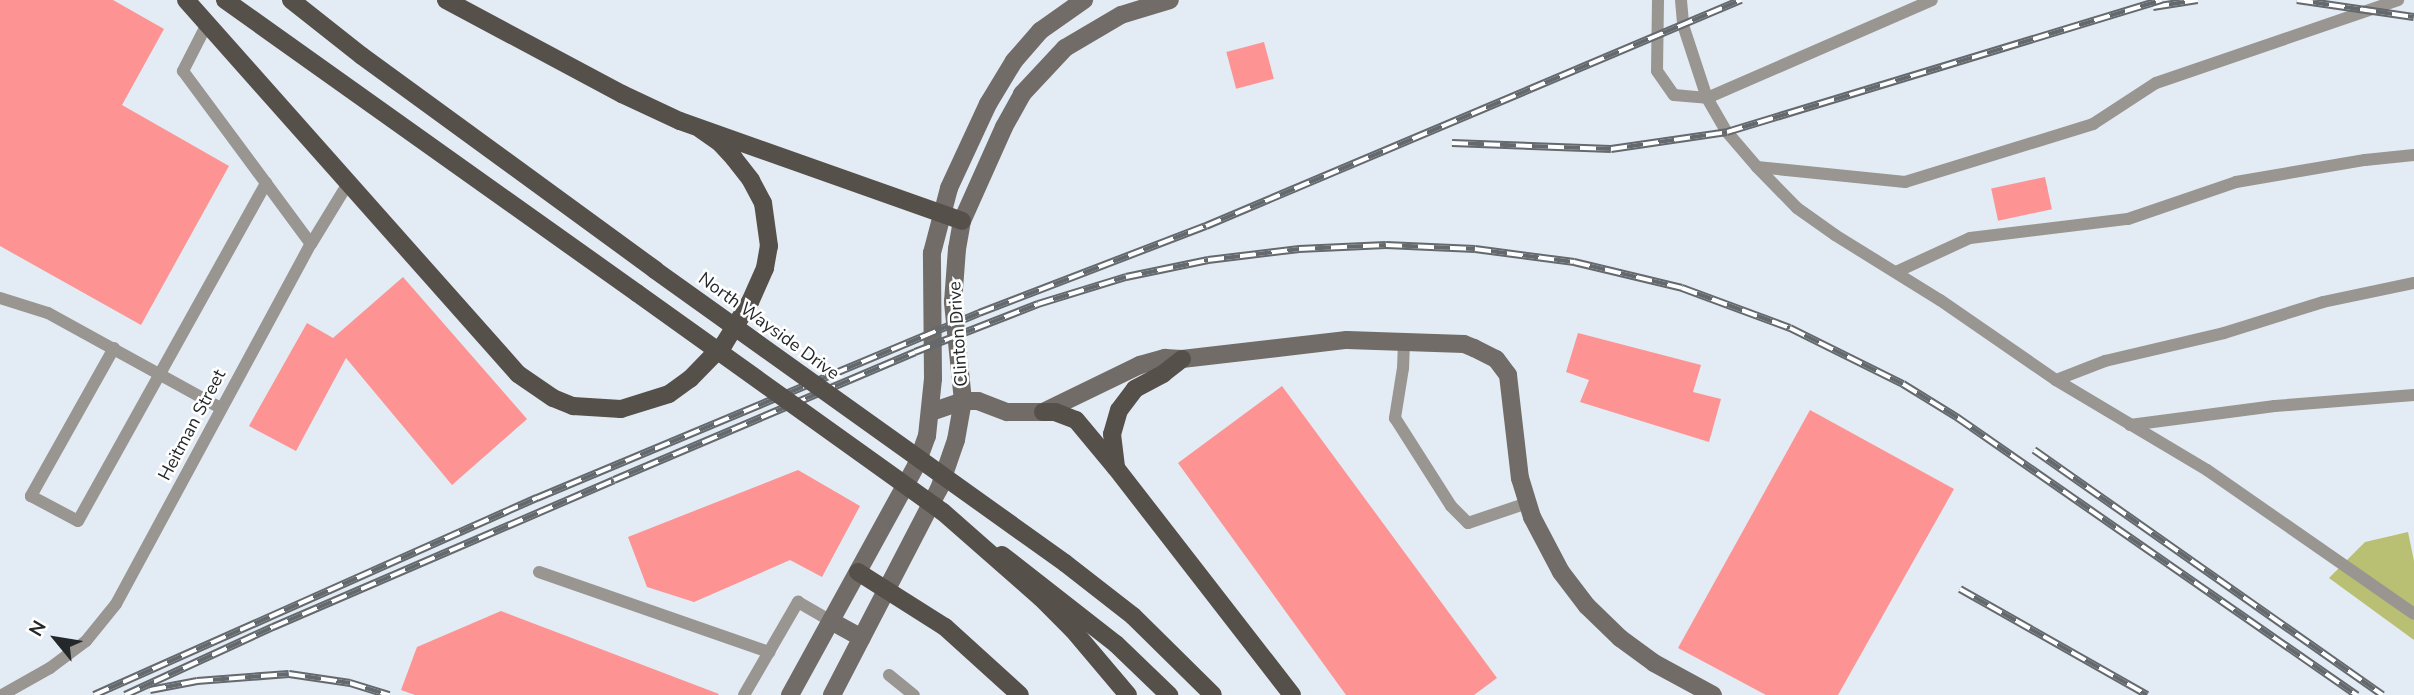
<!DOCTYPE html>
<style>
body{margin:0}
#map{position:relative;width:2414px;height:695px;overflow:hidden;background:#e3ecf4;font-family:"Nunito Sans",sans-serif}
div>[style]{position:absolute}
.green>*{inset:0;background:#b9bf73}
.building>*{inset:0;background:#fd9393;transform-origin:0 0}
.lane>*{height:12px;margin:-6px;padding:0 6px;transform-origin:6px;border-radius:6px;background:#999591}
.secondary>*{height:18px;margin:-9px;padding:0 9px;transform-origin:9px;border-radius:9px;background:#716c67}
.primary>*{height:18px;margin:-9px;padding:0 9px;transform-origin:9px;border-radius:9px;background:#56504a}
.rail>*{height:8px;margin-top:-4px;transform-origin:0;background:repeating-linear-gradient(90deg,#fff 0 16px,#64696e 0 32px);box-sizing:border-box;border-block:2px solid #64696e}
.primary-bridge>*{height:18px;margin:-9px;padding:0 9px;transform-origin:9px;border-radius:9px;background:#56504a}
span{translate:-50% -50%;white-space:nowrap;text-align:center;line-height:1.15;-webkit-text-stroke:5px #fff;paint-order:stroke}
.street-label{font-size:18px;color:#24282b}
.north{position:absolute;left:21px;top:604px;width:70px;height:70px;-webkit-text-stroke:5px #fff;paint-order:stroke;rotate:300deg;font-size:19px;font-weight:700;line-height:28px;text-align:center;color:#24282b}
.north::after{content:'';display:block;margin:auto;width:24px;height:32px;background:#24282b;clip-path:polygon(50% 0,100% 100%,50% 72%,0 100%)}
</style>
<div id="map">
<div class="green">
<div style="clip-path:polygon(2408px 532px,2414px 561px,2414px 640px,2329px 578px,2365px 542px)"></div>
</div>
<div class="building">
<div style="clip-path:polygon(0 0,113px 0,164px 29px,122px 105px,229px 166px,141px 325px,0 246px)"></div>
<div style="left:1264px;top:42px;width:38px;height:39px;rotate:75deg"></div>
<div style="left:2045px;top:177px;width:33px;height:55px;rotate:78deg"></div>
<div style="clip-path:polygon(403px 277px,527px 419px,452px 485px,346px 358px,296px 451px,249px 426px,307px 323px,333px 338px)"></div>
<div style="clip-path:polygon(1578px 333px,1701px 365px,1693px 392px,1721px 399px,1709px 442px,1580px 402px,1589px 380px,1566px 372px)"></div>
<div style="clip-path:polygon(1282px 386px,1497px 678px,1474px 695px,1346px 695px,1178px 463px)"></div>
<div style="clip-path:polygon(1810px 410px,1954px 489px,1838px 695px,1766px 695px,1678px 648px)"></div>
<div style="clip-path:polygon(798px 470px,860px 506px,822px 577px,790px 560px,694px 602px,647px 587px,628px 537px)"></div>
<div style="clip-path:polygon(501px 611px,719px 694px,718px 695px,415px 695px,401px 690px,417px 647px)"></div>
</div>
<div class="lane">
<div style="left:1658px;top:0;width:71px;rotate:90.8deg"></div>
<div style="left:1657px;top:71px;width:29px;rotate:55deg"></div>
<div style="left:1674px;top:95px;width:33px;rotate:5deg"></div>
<div style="left:1707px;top:98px;width:245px;rotate:-23.5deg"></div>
<div style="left:1681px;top:0;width:25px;rotate:85deg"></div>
<div style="left:1683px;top:25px;width:77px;rotate:71.8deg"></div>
<div style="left:1707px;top:98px;width:39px;rotate:60deg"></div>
<div style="left:1727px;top:132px;width:46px;rotate:49.4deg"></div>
<div style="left:1757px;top:167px;width:149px;rotate:5.8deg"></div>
<div style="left:1905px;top:182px;width:197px;rotate:-17.1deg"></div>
<div style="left:2093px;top:124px;width:75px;rotate:-33.1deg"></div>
<div style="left:2156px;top:83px;width:256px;rotate:-18.9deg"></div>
<div style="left:207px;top:24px;width:53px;rotate:117.1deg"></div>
<div style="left:183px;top:71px;width:215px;rotate:53.5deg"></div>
<div style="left:1757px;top:167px;width:57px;rotate:45.7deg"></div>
<div style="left:1797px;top:208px;width:47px;rotate:35.4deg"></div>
<div style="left:1835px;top:235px;width:123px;rotate:31.8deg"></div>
<div style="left:1940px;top:300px;width:141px;rotate:34.6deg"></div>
<div style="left:2056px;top:380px;width:176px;rotate:30.8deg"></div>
<div style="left:2207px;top:470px;width:252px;rotate:34.8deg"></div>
<div style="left:1896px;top:272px;width:81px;rotate:-24.7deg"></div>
<div style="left:1970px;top:238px;width:159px;rotate:-6.9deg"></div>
<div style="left:2128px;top:219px;width:114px;rotate:-18.9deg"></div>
<div style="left:2236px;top:182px;width:131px;rotate:-9.7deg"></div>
<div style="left:2365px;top:160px;width:49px;rotate:-5.8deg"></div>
<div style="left:0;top:298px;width:50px;rotate:17.4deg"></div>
<div style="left:48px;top:313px;width:197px;rotate:28.8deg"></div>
<div style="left:1404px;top:341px;width:27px;rotate:92deg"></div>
<div style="left:1403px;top:368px;width:51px;rotate:99.1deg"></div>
<div style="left:1395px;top:418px;width:104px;rotate:57.5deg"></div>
<div style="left:1451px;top:506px;width:24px;rotate:45deg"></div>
<div style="left:1468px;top:523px;width:62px;rotate:-18.7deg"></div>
<div style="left:114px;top:348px;width:170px;rotate:119.3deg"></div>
<div style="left:31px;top:496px;width:53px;rotate:28deg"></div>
<div style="left:78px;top:521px;width:387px;rotate:-60.9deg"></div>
<div style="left:2056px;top:380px;width:53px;rotate:-21.2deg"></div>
<div style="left:2105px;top:361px;width:122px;rotate:-13.2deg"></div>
<div style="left:2224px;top:333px;width:104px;rotate:-17.4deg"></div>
<div style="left:2323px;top:302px;width:93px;rotate:-11.8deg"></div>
<div style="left:2130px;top:425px;width:146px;rotate:-7.5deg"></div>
<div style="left:2275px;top:406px;width:139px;rotate:-4.5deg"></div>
<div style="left:539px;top:572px;width:244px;rotate:19.2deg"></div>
<div style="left:889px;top:675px;width:32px;rotate:39deg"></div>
<div style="left:2px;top:695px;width:55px;rotate:-29.4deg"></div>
<div style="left:50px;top:668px;width:45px;rotate:-36.9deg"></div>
<div style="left:86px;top:641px;width:48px;rotate:-51deg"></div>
<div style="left:116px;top:604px;width:409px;rotate:-61.6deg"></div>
<div style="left:311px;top:244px;width:69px;rotate:-58.6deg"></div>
<div style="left:744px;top:695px;width:108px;rotate:-59.9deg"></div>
<div style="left:798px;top:602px;width:38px;rotate:30deg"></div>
</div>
<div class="secondary">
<div style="left:931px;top:412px;width:34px;rotate:-19deg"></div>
<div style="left:963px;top:401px;width:15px"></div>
<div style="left:978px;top:401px;width:31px;rotate:21deg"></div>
<div style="left:1007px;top:412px;width:36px"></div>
<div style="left:1043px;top:412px;width:108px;rotate:-25.9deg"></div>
<div style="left:1140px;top:365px;width:26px;rotate:-16deg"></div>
<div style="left:1165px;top:358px;width:17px;rotate:3deg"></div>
<div style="left:1182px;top:359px;width:166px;rotate:-6.6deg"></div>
<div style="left:1347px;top:340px;width:117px;rotate:2deg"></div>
<div style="left:1464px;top:344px;width:11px;rotate:22deg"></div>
<div style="left:1474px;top:348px;width:25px;rotate:27deg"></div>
<div style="left:1496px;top:359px;width:20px;rotate:53deg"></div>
<div style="left:1508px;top:375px;width:104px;rotate:83.4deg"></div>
<div style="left:1520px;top:478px;width:41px;rotate:72.9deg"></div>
<div style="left:1532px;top:517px;width:62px;rotate:62.2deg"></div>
<div style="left:1561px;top:572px;width:43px;rotate:52.6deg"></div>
<div style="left:1587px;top:606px;width:46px;rotate:44.1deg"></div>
<div style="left:1620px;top:638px;width:42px;rotate:36.3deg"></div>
<div style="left:1654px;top:663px;width:67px;rotate:28.5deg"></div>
<div style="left:831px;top:621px;width:35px;rotate:29deg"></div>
<div style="left:790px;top:695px;width:261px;rotate:-61.2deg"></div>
<div style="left:916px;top:466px;width:32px;rotate:-70deg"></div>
<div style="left:927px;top:436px;width:57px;rotate:-84deg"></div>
<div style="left:933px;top:379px;width:126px;rotate:-90.5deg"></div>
<div style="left:932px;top:253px;width:67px;rotate:-75.3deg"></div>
<div style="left:949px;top:188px;width:93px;rotate:-65.1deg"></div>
<div style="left:988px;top:104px;width:50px;rotate:-58.8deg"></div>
<div style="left:1014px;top:61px;width:40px;rotate:-49deg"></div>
<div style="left:1040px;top:31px;width:54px;rotate:-35.2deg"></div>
<div style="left:832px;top:695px;width:232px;rotate:-62.6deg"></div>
<div style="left:939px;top:489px;width:52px;rotate:-70.9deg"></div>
<div style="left:956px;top:440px;width:40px;rotate:-80deg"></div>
<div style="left:963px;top:401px;width:100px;rotate:-95.8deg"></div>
<div style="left:953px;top:302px;width:53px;rotate:-85.7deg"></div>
<div style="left:957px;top:249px;width:28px;rotate:-80deg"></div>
<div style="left:962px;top:221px;width:103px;rotate:-65.9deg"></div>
<div style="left:1004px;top:127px;width:38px;rotate:-61deg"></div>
<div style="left:1022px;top:94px;width:63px;rotate:-46.9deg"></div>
<div style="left:1065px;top:48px;width:65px;rotate:-30.5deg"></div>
<div style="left:1121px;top:15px;width:51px;rotate:-17deg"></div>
</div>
<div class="primary">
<div style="left:186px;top:0;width:500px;rotate:48.4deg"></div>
<div style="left:518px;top:374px;width:42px;rotate:34.4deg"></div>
<div style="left:553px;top:398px;width:22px;rotate:22deg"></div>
<div style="left:573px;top:406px;width:48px;rotate:3.6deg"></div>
<div style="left:621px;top:409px;width:50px;rotate:-17.4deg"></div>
<div style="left:669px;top:394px;width:26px;rotate:-36deg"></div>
<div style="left:690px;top:379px;width:49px;rotate:-45.8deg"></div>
<div style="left:724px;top:344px;width:49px;rotate:-58.2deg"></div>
<div style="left:750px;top:302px;width:37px;rotate:-66deg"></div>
<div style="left:765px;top:268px;width:22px;rotate:-80deg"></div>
<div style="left:769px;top:246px;width:43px;rotate:-97.9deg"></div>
<div style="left:763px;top:203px;width:26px;rotate:-118deg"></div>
<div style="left:751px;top:180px;width:28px;rotate:-128deg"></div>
<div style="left:734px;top:158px;width:21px;rotate:-133deg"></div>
<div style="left:720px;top:143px;width:24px;rotate:-145deg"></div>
<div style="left:225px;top:0;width:506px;rotate:35.42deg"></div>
<div style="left:291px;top:0;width:90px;rotate:38.3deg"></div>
<div style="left:362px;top:56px;width:363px;rotate:36.1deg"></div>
<div style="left:446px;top:0;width:200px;rotate:28.1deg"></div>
<div style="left:622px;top:94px;width:64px;rotate:25deg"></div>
<div style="left:680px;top:121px;width:299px;rotate:19.5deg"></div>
<div style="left:1182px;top:359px;width:24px;rotate:142deg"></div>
<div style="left:1163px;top:374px;width:32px;rotate:152deg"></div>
<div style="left:1135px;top:389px;width:26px;rotate:127deg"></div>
<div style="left:1119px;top:410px;width:25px;rotate:106deg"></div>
<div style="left:1112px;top:434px;width:34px;rotate:83deg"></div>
<div style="left:1116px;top:468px;width:287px;rotate:52.2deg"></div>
<div style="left:1043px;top:412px;width:12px"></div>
<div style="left:1055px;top:412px;width:22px;rotate:21deg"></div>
<div style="left:1076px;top:420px;width:62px;rotate:50.2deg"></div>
<div style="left:1002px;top:555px;width:145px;rotate:38deg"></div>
<div style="left:1116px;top:644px;width:74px;rotate:43.9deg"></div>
<div style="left:1065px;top:563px;width:86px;rotate:37.9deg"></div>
<div style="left:1133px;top:616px;width:112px;rotate:44.6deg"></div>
<div style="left:858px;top:572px;width:103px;rotate:32.3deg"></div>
<div style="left:945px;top:627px;width:101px;rotate:42.2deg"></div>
<div style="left:1041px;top:598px;width:45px;rotate:45deg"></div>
<div style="left:1073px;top:630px;width:85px;rotate:49.8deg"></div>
</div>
<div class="rail">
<div style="left:2297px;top:0;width:118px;rotate:8.3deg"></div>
<div style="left:2153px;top:7px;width:45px;rotate:-9deg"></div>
<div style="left:1452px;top:143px;width:159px;rotate:2.2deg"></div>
<div style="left:1611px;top:149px;width:117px;rotate:-8.3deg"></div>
<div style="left:1727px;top:132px;width:454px;rotate:-16.9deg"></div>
<div style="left:2034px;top:450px;width:426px;rotate:35.1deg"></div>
<div style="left:1960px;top:589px;width:215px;rotate:29.5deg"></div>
<div style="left:150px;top:690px;width:48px;rotate:-10.8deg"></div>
<div style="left:197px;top:681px;width:92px;rotate:-4.4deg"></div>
<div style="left:289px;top:674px;width:62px;rotate:8.4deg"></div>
<div style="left:350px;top:683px;width:41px;rotate:17.1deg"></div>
<div style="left:94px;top:695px;width:485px;rotate:-24deg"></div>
<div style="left:537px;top:498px;width:479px;rotate:-22.7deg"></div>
<div style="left:979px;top:313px;width:243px;rotate:-21deg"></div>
<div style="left:1206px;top:226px;width:581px;rotate:-22.9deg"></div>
<div style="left:125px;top:695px;width:163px;rotate:-24.7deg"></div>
<div style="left:273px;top:627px;width:371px;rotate:-23.3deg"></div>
<div style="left:614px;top:480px;width:327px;rotate:-23deg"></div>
<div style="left:915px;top:352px;width:132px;rotate:-21.3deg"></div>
<div style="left:1038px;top:304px;width:92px;rotate:-17.1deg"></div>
<div style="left:1126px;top:277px;width:84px;rotate:-11.7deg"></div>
<div style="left:1208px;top:260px;width:92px;rotate:-6.9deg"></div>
<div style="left:1299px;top:249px;width:87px;rotate:-2.6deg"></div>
<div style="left:1386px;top:245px;width:89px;rotate:2.6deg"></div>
<div style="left:1475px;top:249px;width:100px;rotate:7.5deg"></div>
<div style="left:1574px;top:262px;width:111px;rotate:13.5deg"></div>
<div style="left:1682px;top:288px;width:115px;rotate:20.3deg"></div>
<div style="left:1790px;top:328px;width:126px;rotate:26.4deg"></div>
<div style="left:1903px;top:384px;width:65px;rotate:31.7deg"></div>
<div style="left:1958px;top:418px;width:486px;rotate:34.8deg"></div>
</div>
<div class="primary-bridge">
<div style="left:655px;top:270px;width:504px;rotate:35.55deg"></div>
<div style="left:637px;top:293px;width:376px;rotate:35.6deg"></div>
<div style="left:943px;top:512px;width:130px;rotate:41.3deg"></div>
</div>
<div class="street-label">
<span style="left:769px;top:326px;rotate:36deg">North Wayside Drive</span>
<span style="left:958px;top:334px;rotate:-94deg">Clinton Drive</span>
<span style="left:192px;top:425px;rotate:-62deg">Heitman Street</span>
</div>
<div class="north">N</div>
</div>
